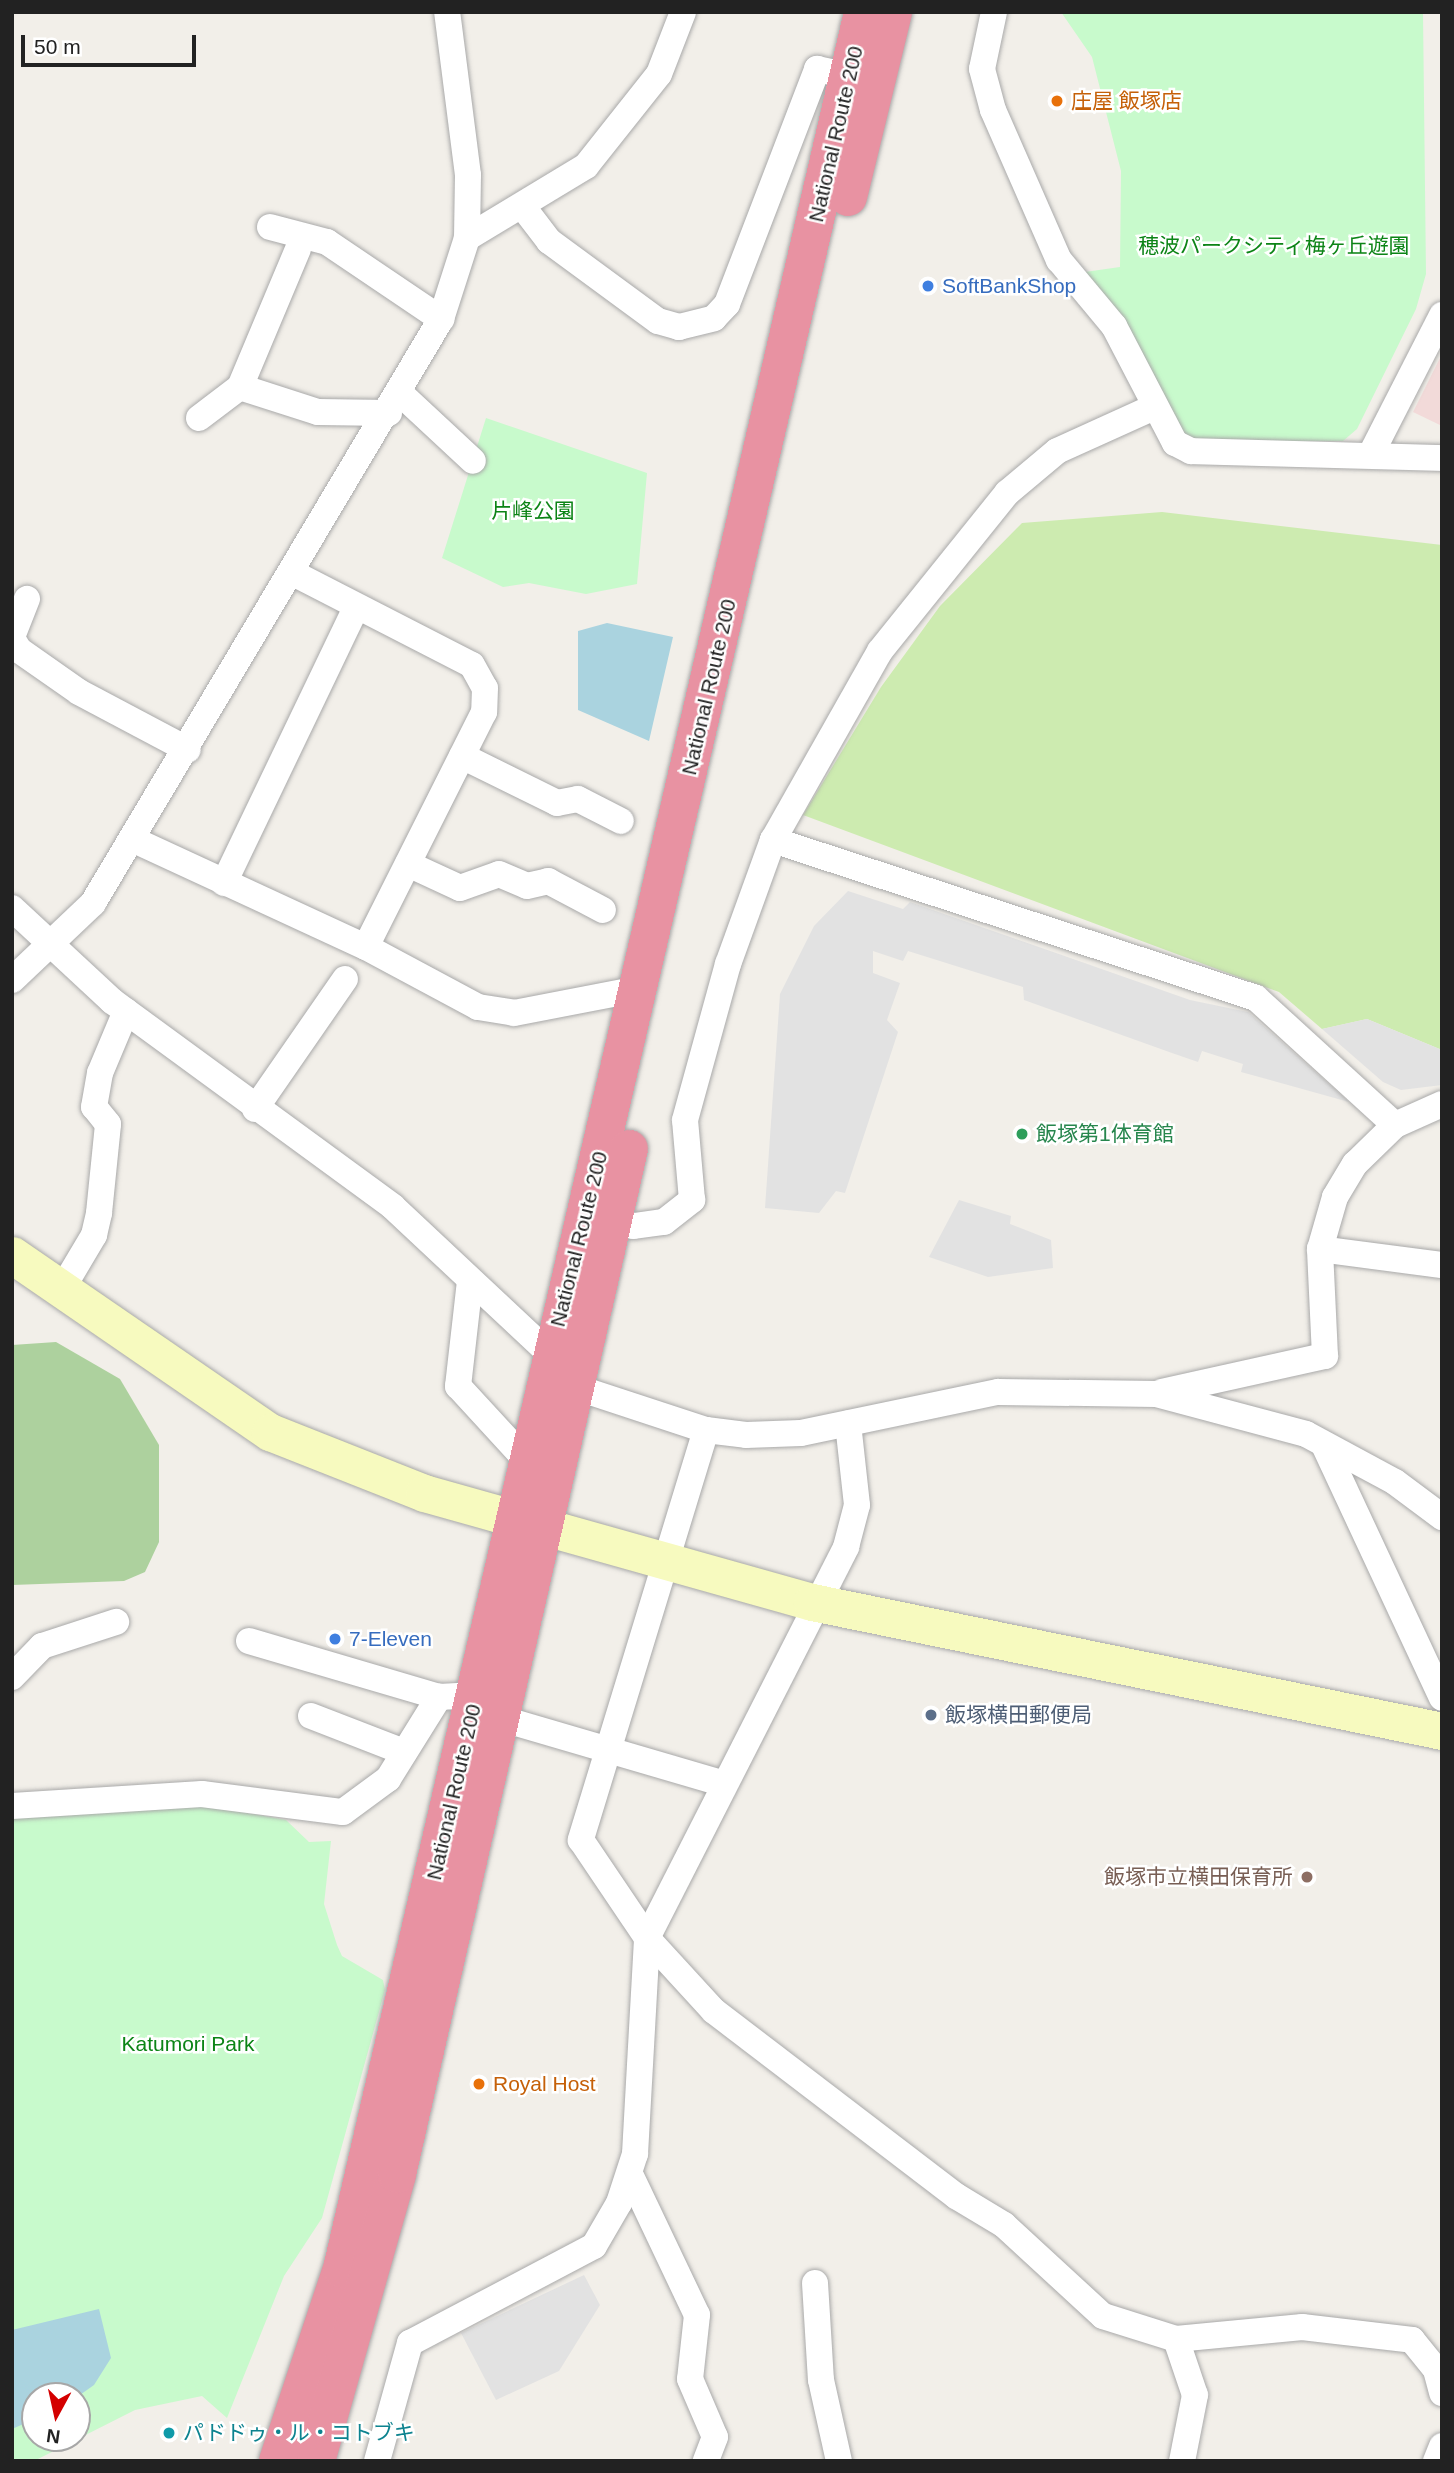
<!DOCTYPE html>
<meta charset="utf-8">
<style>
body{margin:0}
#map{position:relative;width:1454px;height:2473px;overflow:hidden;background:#f2efe9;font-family:Helvetica,"Noto Sans JP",sans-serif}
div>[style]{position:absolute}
.commercial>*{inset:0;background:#f2dad9}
.grass>*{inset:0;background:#cdebb0}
.forest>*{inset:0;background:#add19e}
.park>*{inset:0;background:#c8facc}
.parking>*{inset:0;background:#e2e2e2}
.water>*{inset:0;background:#aad3df}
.roads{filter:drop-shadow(0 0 2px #a9a9a9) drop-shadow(0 0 2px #a9a9a9)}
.street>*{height:26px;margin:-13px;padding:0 13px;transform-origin:13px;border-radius:13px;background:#fff}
.secondary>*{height:37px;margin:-18.5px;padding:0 18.5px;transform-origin:18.5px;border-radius:18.5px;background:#f7fabf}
.highway>*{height:38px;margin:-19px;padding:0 19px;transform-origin:19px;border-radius:19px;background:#e892a2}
.dots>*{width:19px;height:19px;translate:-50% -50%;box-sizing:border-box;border:4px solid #fff;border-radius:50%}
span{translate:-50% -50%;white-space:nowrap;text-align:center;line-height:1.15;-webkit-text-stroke:5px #fff;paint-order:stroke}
.food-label{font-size:21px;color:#c56008}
.left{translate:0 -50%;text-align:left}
.street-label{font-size:21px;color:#222}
.park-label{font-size:21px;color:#0c8416}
.shop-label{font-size:21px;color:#366cbe}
.leisure-label{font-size:21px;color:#27864d}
.service-label{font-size:21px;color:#4e5e75}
.education-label{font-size:21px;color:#785e54}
.right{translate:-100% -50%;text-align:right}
.culture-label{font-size:21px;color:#0d838f}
.frame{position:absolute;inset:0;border:14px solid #222;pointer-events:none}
.north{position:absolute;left:21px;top:2382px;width:70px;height:70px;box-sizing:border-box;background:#fff;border:2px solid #a7a7a7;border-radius:50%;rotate:188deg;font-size:19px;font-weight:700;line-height:28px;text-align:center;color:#222}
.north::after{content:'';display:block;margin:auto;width:24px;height:32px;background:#d40000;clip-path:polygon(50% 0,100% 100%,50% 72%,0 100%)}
.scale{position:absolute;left:21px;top:35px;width:175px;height:32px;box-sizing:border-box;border:4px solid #222;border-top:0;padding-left:9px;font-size:21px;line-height:24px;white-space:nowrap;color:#222;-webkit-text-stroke:5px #fff;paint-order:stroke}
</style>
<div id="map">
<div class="commercial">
<div style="clip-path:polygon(1442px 354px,1442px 426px,1413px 412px)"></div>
</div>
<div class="grass">
<div style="clip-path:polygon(1162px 512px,1442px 545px,1442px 1050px,1367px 1019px,1322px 1029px,1279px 992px,803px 815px,881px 687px,940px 606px,1022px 523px)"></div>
</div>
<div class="forest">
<div style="clip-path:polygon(56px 1342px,120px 1379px,159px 1445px,159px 1542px,145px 1572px,124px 1581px,12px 1585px,12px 1345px)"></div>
</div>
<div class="park">
<div style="clip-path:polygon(1061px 12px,1423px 12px,1426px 274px,1416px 309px,1357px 429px,1343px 441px,1198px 442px,1185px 437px,1085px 272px,1120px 267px,1121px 171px,1092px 57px)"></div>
<div style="clip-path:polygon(486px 418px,647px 473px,637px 584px,586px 594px,529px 583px,503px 587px,442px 558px)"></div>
<div style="clip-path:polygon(evenodd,188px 1802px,286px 1820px,309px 1842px,331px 1841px,324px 1904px,337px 1945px,342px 1956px,383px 1980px,385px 1990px,322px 2218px,284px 2276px,227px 2418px,202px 2396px,135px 2410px,34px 2461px,12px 2461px,12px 1815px,188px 1802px,35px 2396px,77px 2396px,77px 2438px,35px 2438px,35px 2396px)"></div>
</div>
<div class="parking">
<div style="clip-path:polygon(848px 891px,903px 909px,910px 902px,1190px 1000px,1248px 1012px,1349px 1102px,1241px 1072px,1243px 1064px,1202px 1051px,1198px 1062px,1172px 1053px,1024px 1000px,1023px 987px,908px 951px,903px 961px,873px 951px,873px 973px,900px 983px,887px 1020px,898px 1032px,845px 1193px,836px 1191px,819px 1213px,765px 1208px,780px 994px,814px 926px)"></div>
<div style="clip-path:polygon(1367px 1019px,1442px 1050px,1442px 1085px,1401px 1090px,1383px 1082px,1322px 1029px)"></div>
<div style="clip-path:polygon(959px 1200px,1011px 1216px,1010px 1224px,1051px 1240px,1053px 1268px,988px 1277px,929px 1257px)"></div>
<div style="clip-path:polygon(584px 2275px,600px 2305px,559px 2371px,496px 2400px,461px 2333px)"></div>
</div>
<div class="water">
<div style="clip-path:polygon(607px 623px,673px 637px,649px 741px,578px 710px,578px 631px)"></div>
<div style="clip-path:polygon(99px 2309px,111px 2358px,94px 2385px,77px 2397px,35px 2396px,35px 2419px,12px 2429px,12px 2330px)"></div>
</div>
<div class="roads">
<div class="street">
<div style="left:994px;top:12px;width:58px;rotate:101.9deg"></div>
<div style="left:982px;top:69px;width:42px;rotate:75deg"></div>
<div style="left:993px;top:110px;width:164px;rotate:66.3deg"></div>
<div style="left:1059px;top:260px;width:86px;rotate:50.2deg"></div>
<div style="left:1114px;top:326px;width:132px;rotate:62.5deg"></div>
<div style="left:1175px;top:443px;width:18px;rotate:27deg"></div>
<div style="left:1191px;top:451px;width:251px;rotate:1.6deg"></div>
<div style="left:523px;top:207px;width:43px;rotate:52.6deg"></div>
<div style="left:549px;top:241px;width:135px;rotate:36.3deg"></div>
<div style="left:658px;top:321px;width:22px;rotate:16deg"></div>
<div style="left:679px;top:327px;width:36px;rotate:-14deg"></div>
<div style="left:714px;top:318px;width:19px;rotate:-47deg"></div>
<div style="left:727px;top:304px;width:252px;rotate:-69deg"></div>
<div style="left:817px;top:69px;width:33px;rotate:12deg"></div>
<div style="left:270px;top:227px;width:59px;rotate:14.7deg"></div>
<div style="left:327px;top:242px;width:138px;rotate:34deg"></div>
<div style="left:467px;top:238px;width:139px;rotate:-31.2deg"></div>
<div style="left:586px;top:166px;width:117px;rotate:-51.6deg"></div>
<div style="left:659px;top:74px;width:66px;rotate:-68.8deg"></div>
<div style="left:298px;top:249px;width:150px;rotate:112.8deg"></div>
<div style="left:240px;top:387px;width:82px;rotate:17.8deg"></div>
<div style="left:318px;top:412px;width:71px;rotate:0.8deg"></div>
<div style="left:401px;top:394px;width:98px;rotate:42.9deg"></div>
<div style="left:199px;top:418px;width:51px;rotate:-37.1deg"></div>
<div style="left:1372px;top:452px;width:154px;rotate:-62.9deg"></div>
<div style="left:291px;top:572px;width:203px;rotate:27.2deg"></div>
<div style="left:472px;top:665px;width:26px;rotate:61deg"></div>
<div style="left:485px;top:688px;width:24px;rotate:92deg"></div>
<div style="left:484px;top:712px;width:263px;rotate:116.7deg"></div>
<div style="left:366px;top:947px;width:127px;rotate:28.2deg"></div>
<div style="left:478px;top:1007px;width:36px;rotate:9deg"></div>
<div style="left:514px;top:1013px;width:127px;rotate:-10.9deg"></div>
<div style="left:12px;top:637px;width:41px;rotate:-68.5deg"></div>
<div style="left:12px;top:638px;width:14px;rotate:60deg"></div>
<div style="left:19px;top:650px;width:73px;rotate:35deg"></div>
<div style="left:79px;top:692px;width:123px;rotate:28deg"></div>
<div style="left:462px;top:756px;width:106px;rotate:26.3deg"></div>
<div style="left:557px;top:803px;width:21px;rotate:-11deg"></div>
<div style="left:578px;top:799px;width:48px;rotate:27.1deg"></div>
<div style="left:134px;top:840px;width:255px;rotate:24.8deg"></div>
<div style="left:773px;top:840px;width:508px;rotate:18.11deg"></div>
<div style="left:1256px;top:998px;width:188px;rotate:42.4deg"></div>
<div style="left:408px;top:864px;width:57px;rotate:24.8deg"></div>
<div style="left:460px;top:888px;width:41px;rotate:-19.7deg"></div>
<div style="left:499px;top:874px;width:30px;rotate:23deg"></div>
<div style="left:527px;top:886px;width:22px;rotate:-13deg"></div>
<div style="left:548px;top:881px;width:62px;rotate:27.8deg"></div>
<div style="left:224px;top:883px;width:306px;rotate:-64.4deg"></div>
<div style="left:12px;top:908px;width:137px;rotate:42.9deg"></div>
<div style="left:112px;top:1001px;width:348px;rotate:36.2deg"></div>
<div style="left:393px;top:1207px;width:215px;rotate:43.1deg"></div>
<div style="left:12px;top:980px;width:112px;rotate:-43.5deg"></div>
<div style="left:93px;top:903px;width:680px;rotate:-59.21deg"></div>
<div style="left:441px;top:319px;width:85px;rotate:-72.2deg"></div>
<div style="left:467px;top:238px;width:63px;rotate:-89.1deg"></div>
<div style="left:468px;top:175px;width:164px;rotate:-97.3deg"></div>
<div style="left:255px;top:1109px;width:158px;rotate:-55.3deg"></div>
<div style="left:597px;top:1220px;width:37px;rotate:9deg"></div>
<div style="left:634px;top:1226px;width:30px;rotate:-8deg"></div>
<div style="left:664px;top:1222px;width:36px;rotate:-38deg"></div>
<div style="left:692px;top:1200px;width:80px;rotate:-95deg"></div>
<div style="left:685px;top:1120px;width:162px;rotate:-74.6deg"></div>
<div style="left:728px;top:964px;width:132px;rotate:-70.1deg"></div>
<div style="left:773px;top:840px;width:217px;rotate:-60.5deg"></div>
<div style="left:880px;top:651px;width:203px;rotate:-51.2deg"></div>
<div style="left:1007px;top:493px;width:65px;rotate:-40deg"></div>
<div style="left:1057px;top:451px;width:107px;rotate:-24.4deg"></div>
<div style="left:1320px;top:1249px;width:123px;rotate:7.5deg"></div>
<div style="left:470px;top:1281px;width:106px;rotate:96.5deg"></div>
<div style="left:458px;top:1386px;width:102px;rotate:47.4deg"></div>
<div style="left:62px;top:1289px;width:63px;rotate:-59.3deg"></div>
<div style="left:94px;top:1235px;width:23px;rotate:-77deg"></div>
<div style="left:99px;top:1213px;width:89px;rotate:-84.2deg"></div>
<div style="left:108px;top:1124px;width:22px;rotate:-129deg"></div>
<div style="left:94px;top:1107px;width:35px;rotate:-80deg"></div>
<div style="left:100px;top:1073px;width:67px;rotate:-67.2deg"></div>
<div style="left:575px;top:1387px;width:138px;rotate:18.2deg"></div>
<div style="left:706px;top:1430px;width:40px;rotate:7.1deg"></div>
<div style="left:746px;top:1435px;width:55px;rotate:-2.1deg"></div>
<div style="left:801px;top:1433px;width:201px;rotate:-11.8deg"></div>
<div style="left:998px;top:1392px;width:158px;rotate:0.7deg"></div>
<div style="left:1156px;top:1394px;width:155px;rotate:14.9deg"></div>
<div style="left:1306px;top:1434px;width:101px;rotate:28.3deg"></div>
<div style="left:1395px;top:1482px;width:59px;rotate:36.7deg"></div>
<div style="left:1162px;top:1392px;width:167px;rotate:-12.5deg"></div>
<div style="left:1325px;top:1356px;width:107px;rotate:-92.7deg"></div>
<div style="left:1320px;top:1249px;width:54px;rotate:-73.9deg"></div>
<div style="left:1335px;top:1197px;width:39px;rotate:-59deg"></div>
<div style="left:1355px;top:1164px;width:56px;rotate:-44.3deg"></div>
<div style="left:1395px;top:1125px;width:51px;rotate:-24.1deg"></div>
<div style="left:706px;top:1430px;width:429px;rotate:107deg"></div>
<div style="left:581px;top:1840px;width:118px;rotate:56deg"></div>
<div style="left:647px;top:1938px;width:99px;rotate:47.5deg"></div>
<div style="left:714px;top:2011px;width:305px;rotate:37.4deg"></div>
<div style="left:956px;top:2196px;width:56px;rotate:31.1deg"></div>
<div style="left:1004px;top:2225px;width:134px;rotate:42.6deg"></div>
<div style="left:1103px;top:2316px;width:77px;rotate:17.5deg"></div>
<div style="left:1176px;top:2339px;width:127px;rotate:-5.4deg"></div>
<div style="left:1302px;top:2327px;width:111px;rotate:6.7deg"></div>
<div style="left:1412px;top:2340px;width:38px;rotate:51deg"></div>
<div style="left:1436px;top:2370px;width:24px;rotate:75deg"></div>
<div style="left:1324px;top:1445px;width:279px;rotate:65deg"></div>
<div style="left:249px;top:1641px;width:198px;rotate:16.4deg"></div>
<div style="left:12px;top:1677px;width:43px;rotate:-45.9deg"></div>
<div style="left:42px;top:1646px;width:78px;rotate:-18deg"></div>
<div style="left:311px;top:1716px;width:100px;rotate:21.2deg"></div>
<div style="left:499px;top:1718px;width:231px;rotate:16.3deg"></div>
<div style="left:12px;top:1806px;width:190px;rotate:-3.6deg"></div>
<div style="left:202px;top:1794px;width:142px;rotate:7.3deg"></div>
<div style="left:343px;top:1812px;width:56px;rotate:-36.3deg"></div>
<div style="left:388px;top:1779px;width:97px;rotate:-58.1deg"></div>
<div style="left:439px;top:1697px;width:37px;rotate:-3deg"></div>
<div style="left:630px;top:2174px;width:156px;rotate:64.6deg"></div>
<div style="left:697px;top:2315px;width:64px;rotate:96.2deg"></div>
<div style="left:690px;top:2379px;width:63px;rotate:66.7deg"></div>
<div style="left:715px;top:2437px;width:26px;rotate:111deg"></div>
<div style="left:815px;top:2283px;width:97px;rotate:86.5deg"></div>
<div style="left:821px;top:2380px;width:83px;rotate:77.5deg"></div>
<div style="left:1176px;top:2339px;width:59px;rotate:71.3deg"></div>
<div style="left:1195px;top:2395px;width:67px;rotate:101.1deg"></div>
<div style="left:377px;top:2461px;width:123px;rotate:-74.4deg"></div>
<div style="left:410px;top:2343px;width:208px;rotate:-27.8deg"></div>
<div style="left:594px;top:2246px;width:50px;rotate:-59.8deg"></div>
<div style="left:619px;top:2203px;width:52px;rotate:-71.9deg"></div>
<div style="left:635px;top:2154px;width:216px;rotate:-86.8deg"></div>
<div style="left:647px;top:1938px;width:439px;rotate:-63deg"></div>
<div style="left:846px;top:1547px;width:43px;rotate:-75.3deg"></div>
<div style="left:857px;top:1505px;width:82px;rotate:-96.3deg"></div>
<div style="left:1436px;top:2461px;width:16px;rotate:-68deg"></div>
</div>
<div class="secondary">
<div style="left:12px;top:1255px;width:313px;rotate:34.5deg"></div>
<div style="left:270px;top:1432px;width:166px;rotate:21.6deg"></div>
<div style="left:424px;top:1493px;width:403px;rotate:15.7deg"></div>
<div style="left:812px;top:1602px;width:643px;rotate:11.57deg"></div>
</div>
<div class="highway">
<div style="left:848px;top:197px;width:190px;rotate:-76.3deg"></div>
<div style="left:278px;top:2461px;width:202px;rotate:-71.6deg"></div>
<div style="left:342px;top:2269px;width:2316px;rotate:-77deg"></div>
<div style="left:316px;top:2461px;width:298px;rotate:-74.2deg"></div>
<div style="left:397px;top:2174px;width:1051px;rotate:-77.25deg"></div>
</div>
</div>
<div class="dots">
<div style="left:1057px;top:101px;background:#e8710a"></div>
<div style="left:928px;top:286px;background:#3f7fe0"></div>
<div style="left:1022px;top:1134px;background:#2e9e5b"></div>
<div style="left:335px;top:1639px;background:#3f7fe0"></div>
<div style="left:931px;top:1715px;background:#5c6f8a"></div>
<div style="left:1307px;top:1877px;background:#8d6e63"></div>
<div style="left:479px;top:2084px;background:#e8710a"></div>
<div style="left:169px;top:2433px;background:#0f9aa8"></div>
</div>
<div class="food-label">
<span class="left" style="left:1071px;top:101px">庄屋 飯塚店</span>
<span class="left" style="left:493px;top:2084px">Royal Host</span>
</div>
<div class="street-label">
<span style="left:836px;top:134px;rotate:-77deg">National Route 200</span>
<span style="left:709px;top:687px;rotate:-77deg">National Route 200</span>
<span style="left:579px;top:1239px;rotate:-76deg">National Route 200</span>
<span style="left:454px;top:1792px;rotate:-77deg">National Route 200</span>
</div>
<div class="park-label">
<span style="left:1274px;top:246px">穂波パークシティ梅ヶ丘遊園</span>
<span style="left:533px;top:511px">片峰公園</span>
<span style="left:188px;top:2044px">Katumori Park</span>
</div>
<div class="shop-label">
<span class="left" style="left:942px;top:286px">SoftBankShop</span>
<span class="left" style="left:349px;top:1639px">7-Eleven</span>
</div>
<div class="leisure-label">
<span class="left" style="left:1036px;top:1134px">飯塚第1体育館</span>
</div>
<div class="service-label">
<span class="left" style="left:945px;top:1715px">飯塚横田郵便局</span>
</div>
<div class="education-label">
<span class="right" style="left:1293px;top:1877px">飯塚市立横田保育所</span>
</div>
<div class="culture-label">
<span class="left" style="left:183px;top:2433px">パドドゥ・ル・コトブキ</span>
</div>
<div class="frame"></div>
<div class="north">N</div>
<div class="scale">50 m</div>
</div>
